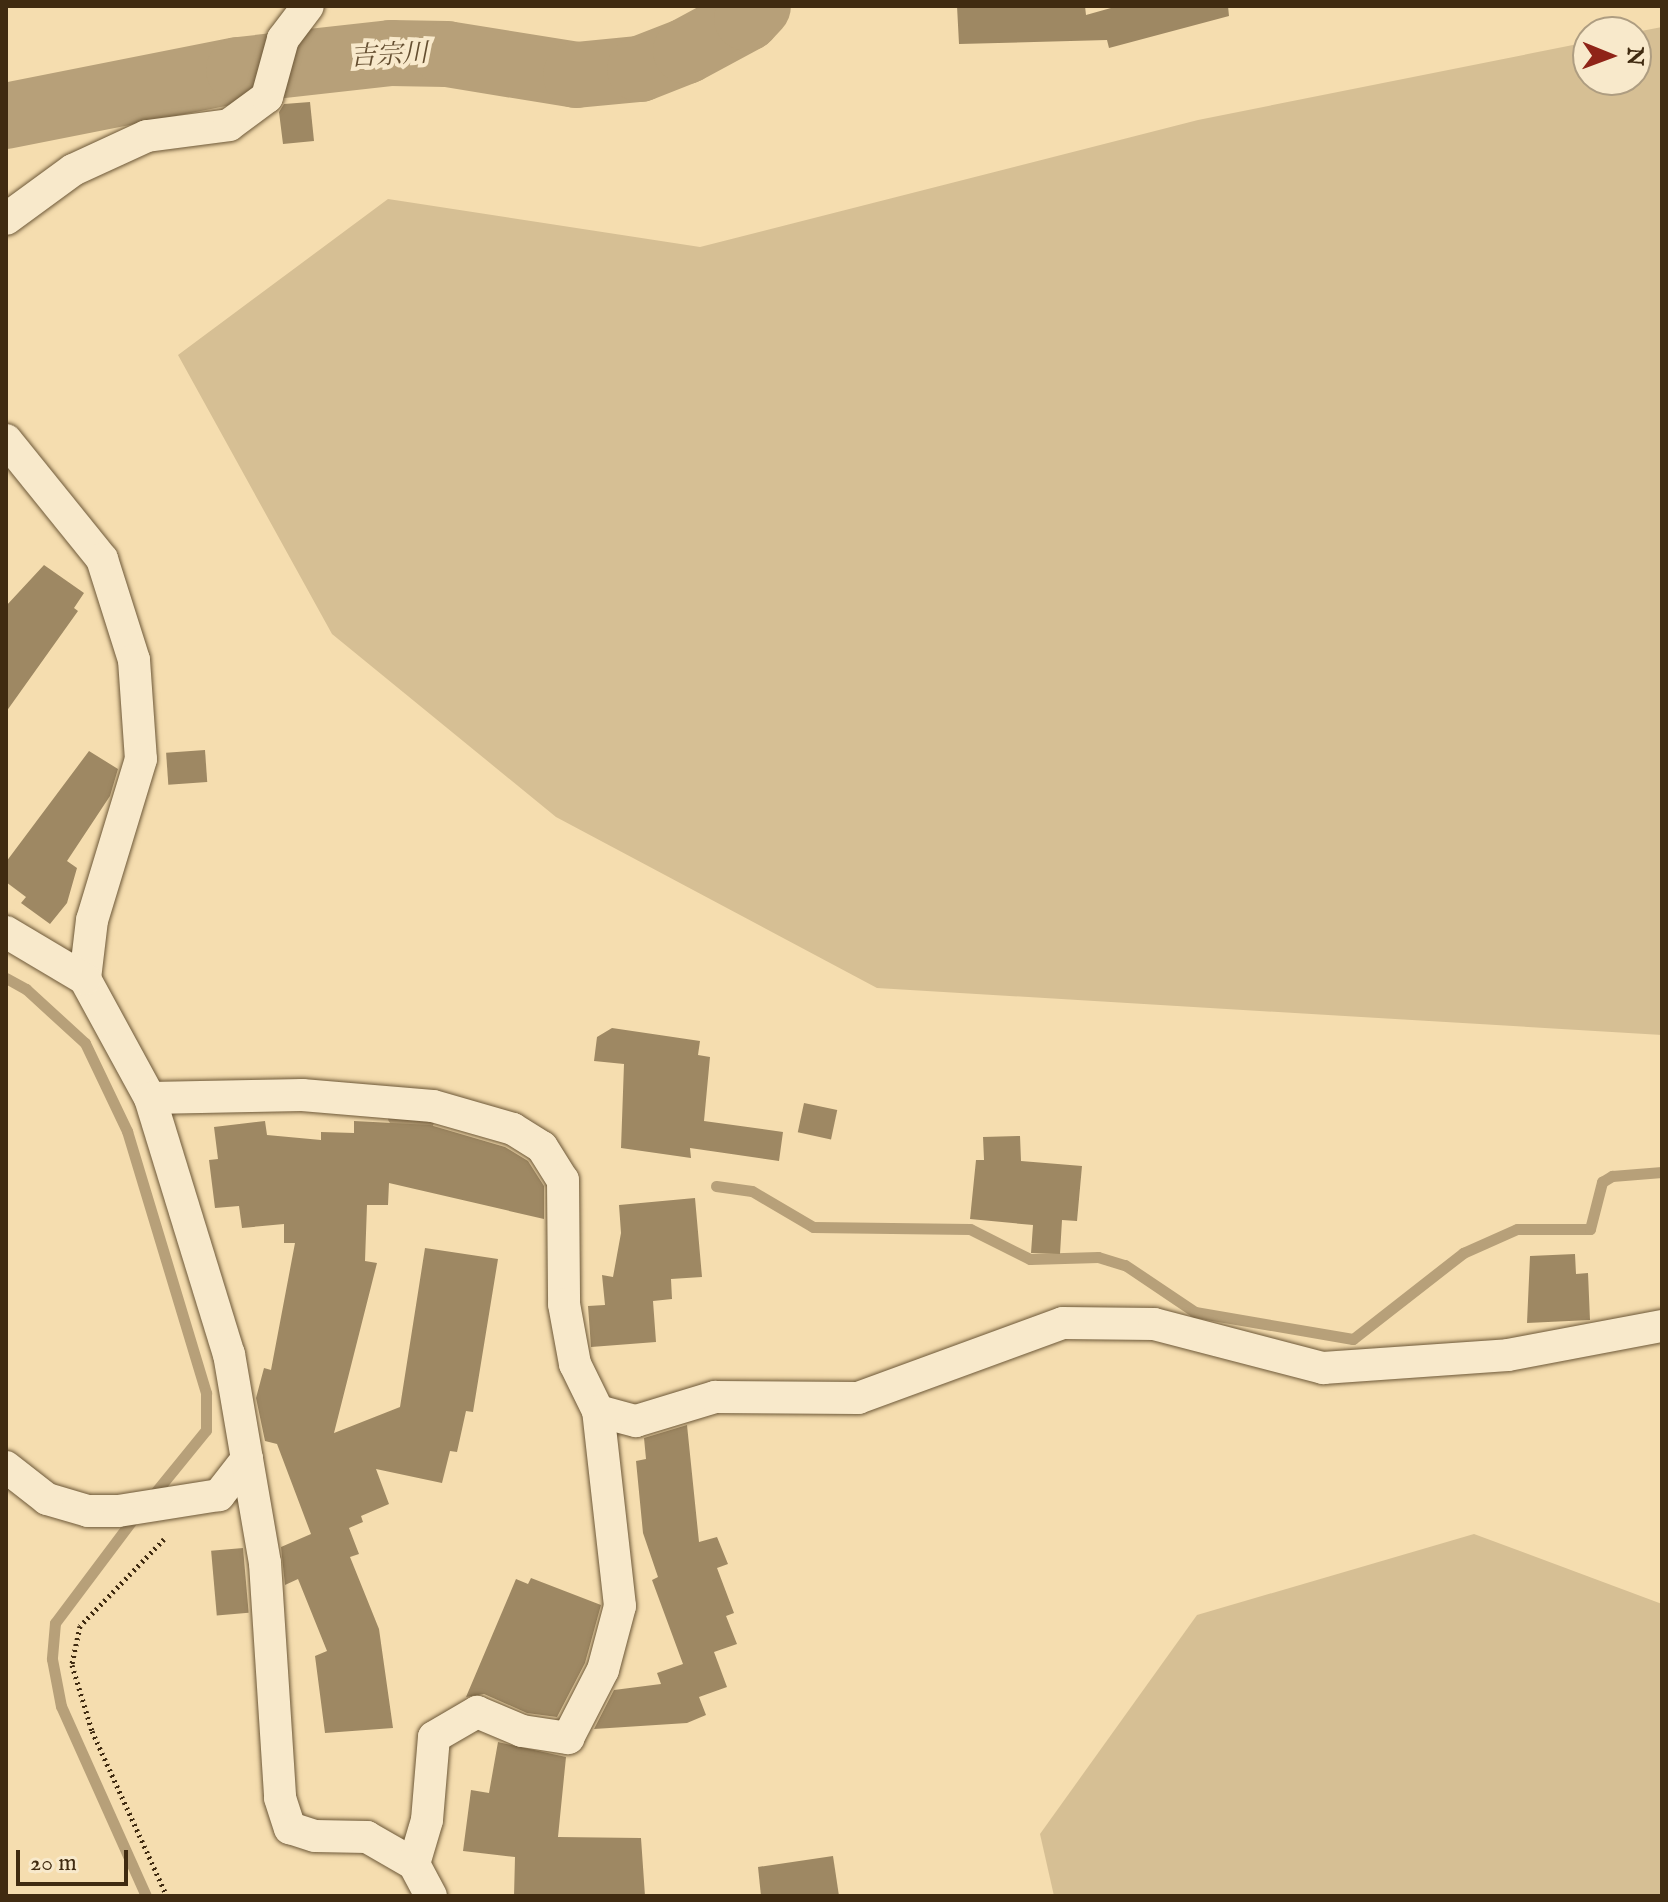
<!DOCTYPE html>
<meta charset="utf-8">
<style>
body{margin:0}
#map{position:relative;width:1668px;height:1902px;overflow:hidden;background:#f5ddaf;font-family:"IM FELL English","Noto Serif JP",serif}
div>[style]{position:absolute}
.green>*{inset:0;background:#d6bf94}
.stream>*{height:11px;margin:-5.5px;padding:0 5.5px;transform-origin:5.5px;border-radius:5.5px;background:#b7a079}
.river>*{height:66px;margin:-33px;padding:0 33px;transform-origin:33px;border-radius:33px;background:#b7a079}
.building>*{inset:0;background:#9e8863;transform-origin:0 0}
.path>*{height:5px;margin-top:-2.5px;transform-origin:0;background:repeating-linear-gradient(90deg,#402b11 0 2px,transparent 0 6px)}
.roads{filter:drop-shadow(0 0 2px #6d5838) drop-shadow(0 0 2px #6d5838)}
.street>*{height:32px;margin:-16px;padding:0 16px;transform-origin:16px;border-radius:16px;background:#f8e9cb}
span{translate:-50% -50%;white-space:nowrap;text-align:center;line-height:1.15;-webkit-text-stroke:8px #f8e9cb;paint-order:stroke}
.water-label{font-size:26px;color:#644e30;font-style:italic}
.frame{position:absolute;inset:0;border:8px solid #402b11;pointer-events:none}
.north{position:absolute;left:1572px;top:16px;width:80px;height:80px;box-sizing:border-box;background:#f8e9cb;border:2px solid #ae9d81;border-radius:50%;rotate:91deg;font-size:22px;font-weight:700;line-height:32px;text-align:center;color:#402b11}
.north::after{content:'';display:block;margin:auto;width:28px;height:36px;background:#8f2418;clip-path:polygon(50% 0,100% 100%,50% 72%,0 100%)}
.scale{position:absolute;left:16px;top:1850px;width:112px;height:36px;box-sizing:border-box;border:4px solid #402b11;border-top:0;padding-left:10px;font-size:24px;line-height:28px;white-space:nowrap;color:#402b11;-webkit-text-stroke:6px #f8e9cb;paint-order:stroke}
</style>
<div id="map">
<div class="green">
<div style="clip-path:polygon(1662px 27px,1662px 1035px,877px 988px,556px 817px,332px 634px,178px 355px,388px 199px,700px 247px,1198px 120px,1588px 42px,1588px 80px,1636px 80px,1636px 32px)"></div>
<div style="clip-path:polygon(1474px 1534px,1662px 1604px,1662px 1896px,1054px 1896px,1040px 1834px,1197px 1615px)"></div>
</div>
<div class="stream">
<div style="left:6px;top:978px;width:23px;rotate:29deg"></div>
<div style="left:26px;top:989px;width:80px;rotate:42.5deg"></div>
<div style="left:85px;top:1043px;width:98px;rotate:64.5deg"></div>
<div style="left:127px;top:1131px;width:274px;rotate:73.2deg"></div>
<div style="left:206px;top:1393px;width:37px;rotate:90deg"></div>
<div style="left:206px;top:1430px;width:89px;rotate:129.1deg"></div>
<div style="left:393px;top:1118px;width:35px;rotate:7deg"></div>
<div style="left:716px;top:1186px;width:36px;rotate:8deg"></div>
<div style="left:752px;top:1191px;width:71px;rotate:30.5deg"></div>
<div style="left:813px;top:1227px;width:157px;rotate:0.7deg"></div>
<div style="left:970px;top:1229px;width:67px;rotate:26.6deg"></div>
<div style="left:1030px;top:1259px;width:68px;rotate:-1.7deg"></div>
<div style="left:1098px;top:1257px;width:28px;rotate:17deg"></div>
<div style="left:1125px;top:1265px;width:84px;rotate:33.9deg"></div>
<div style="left:1195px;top:1312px;width:160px;rotate:9.7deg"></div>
<div style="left:1353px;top:1339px;width:140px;rotate:-38deg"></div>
<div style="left:1463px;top:1253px;width:59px;rotate:-24deg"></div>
<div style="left:1517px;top:1229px;width:73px"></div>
<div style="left:1590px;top:1229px;width:49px;rotate:-75.7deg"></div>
<div style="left:1602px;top:1182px;width:12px;rotate:-31deg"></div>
<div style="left:1612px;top:1176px;width:50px;rotate:-4.6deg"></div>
<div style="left:136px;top:1515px;width:135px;rotate:126.9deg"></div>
<div style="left:55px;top:1623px;width:36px;rotate:95deg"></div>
<div style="left:52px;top:1659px;width:48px;rotate:79.2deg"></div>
<div style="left:61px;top:1706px;width:208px;rotate:65.9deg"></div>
</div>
<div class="river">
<div style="left:6px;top:116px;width:237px;rotate:-11.2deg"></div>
<div style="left:239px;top:70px;width:153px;rotate:-6.4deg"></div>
<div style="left:391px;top:53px;width:56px;rotate:1deg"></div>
<div style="left:447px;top:54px;width:131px;rotate:9.2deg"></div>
<div style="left:576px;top:75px;width:64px;rotate:-5.4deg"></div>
<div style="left:640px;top:69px;width:49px;rotate:-21.4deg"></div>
<div style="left:686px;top:51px;width:69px;rotate:-28.4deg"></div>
<div style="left:747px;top:18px;width:16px;rotate:-47deg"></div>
</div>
<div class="building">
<div style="clip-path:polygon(957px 6px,1085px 6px,1086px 15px,1118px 6px,1228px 6px,1229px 16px,1109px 48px,1107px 40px,959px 44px)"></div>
<div style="clip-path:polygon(310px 102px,314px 141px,283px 144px,279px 112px,284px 104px)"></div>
<div style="clip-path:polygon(44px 565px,84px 593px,74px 608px,78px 611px,6px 712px,6px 606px)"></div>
<div style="left:205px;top:750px;width:32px;height:39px;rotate:86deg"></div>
<div style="clip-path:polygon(89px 751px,118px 769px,110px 796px,67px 861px,77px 868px,67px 903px,50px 924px,21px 903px,26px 897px,6px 882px,6px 862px)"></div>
<div style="clip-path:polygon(612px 1028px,700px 1041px,698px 1055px,710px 1057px,704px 1121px,783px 1132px,779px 1161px,690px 1148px,691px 1158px,621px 1148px,624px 1064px,594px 1061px,597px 1037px)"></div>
<div style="left:804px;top:1103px;width:34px;height:30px;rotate:12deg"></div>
<div style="clip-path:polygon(265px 1121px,267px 1135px,321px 1140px,321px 1132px,354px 1133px,354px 1121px,430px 1125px,505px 1147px,528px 1161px,544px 1186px,544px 1219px,389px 1183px,388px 1205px,367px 1205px,365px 1261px,377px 1263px,334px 1433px,400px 1407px,425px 1248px,498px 1259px,473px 1412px,466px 1411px,457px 1452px,450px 1451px,442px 1483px,376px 1469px,389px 1504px,361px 1516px,363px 1522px,349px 1528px,359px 1554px,350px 1557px,379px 1629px,393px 1728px,325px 1733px,315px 1656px,327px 1651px,298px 1579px,285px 1585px,281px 1547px,311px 1534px,277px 1444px,265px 1441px,256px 1398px,264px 1368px,271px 1370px,295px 1243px,284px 1243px,284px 1224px,242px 1228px,239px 1206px,215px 1208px,209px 1160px,218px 1159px,214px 1127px)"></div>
<div style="clip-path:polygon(1020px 1136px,1021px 1161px,1082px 1166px,1077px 1221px,1062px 1220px,1060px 1254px,1031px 1253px,1033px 1225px,970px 1219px,976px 1160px,984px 1160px,983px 1137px)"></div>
<div style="clip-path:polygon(695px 1198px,702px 1277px,671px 1279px,672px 1299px,653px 1301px,656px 1342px,591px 1347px,588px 1306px,605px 1305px,602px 1275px,613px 1277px,621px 1233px,619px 1205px)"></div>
<div style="clip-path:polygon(1575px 1254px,1576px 1274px,1588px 1273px,1590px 1320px,1527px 1323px,1530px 1256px)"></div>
<div style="clip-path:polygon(687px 1425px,699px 1542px,717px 1537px,728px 1564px,717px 1568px,734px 1613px,726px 1616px,737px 1644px,714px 1652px,727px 1687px,699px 1697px,706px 1715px,687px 1723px,594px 1729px,614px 1690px,661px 1684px,657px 1673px,683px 1664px,652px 1580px,658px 1577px,643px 1533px,636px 1461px,646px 1459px,644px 1438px)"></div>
<div style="left:243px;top:1548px;width:65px;height:32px;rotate:85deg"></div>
<div style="clip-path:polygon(531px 1578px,601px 1605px,585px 1663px,557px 1717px,527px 1713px,484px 1694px,466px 1697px,516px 1579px,528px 1584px)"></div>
<div style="clip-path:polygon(498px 1742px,566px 1757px,558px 1837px,641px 1838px,645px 1896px,514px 1896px,515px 1857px,463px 1851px,471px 1790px,489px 1793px)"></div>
<div style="clip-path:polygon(833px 1856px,839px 1896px,761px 1896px,758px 1867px)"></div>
</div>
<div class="path">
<div style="left:164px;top:1539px;width:121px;rotate:134deg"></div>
<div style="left:80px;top:1626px;width:40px;rotate:102deg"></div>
<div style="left:72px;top:1665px;width:69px;rotate:73.1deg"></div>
<div style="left:92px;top:1731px;width:181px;rotate:65.6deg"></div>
</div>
<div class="roads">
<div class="street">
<div style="left:6px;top:219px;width:83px;rotate:-36.2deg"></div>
<div style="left:73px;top:170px;width:81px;rotate:-24.7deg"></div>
<div style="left:147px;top:136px;width:83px;rotate:-7.6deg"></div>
<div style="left:229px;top:125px;width:47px;rotate:-36.4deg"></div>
<div style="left:267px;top:97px;width:60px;rotate:-74.6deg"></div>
<div style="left:283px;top:39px;width:41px;rotate:-52.9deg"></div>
<div style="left:6px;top:440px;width:153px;rotate:51.1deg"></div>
<div style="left:102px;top:559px;width:106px;rotate:72.4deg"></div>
<div style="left:134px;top:660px;width:99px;rotate:86deg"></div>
<div style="left:141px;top:759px;width:168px;rotate:106.9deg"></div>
<div style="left:92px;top:920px;width:59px;rotate:96.8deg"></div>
<div style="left:85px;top:979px;width:136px;rotate:61.4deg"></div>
<div style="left:150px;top:1098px;width:268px;rotate:72.9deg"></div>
<div style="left:229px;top:1354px;width:107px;rotate:80.3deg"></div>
<div style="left:247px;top:1459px;width:46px;rotate:127.9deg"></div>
<div style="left:219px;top:1495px;width:102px;rotate:171deg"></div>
<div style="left:118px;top:1511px;width:30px;rotate:180deg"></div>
<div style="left:88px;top:1511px;width:43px;rotate:-163.7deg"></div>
<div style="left:47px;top:1499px;width:52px;rotate:-142deg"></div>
<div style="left:6px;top:932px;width:92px;rotate:30.7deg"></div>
<div style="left:150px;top:1098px;width:152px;rotate:-1.1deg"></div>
<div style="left:302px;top:1095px;width:131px;rotate:4.8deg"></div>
<div style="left:433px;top:1106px;width:83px;rotate:16deg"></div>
<div style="left:513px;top:1129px;width:34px;rotate:32deg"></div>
<div style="left:542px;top:1147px;width:39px;rotate:58deg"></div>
<div style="left:563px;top:1180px;width:124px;rotate:89.5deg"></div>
<div style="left:564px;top:1304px;width:61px;rotate:79.6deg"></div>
<div style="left:575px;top:1364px;width:52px;rotate:63.9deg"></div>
<div style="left:598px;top:1411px;width:39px;rotate:15deg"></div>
<div style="left:636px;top:1421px;width:83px;rotate:-16.9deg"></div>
<div style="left:715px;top:1397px;width:143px;rotate:0.4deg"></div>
<div style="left:858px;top:1398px;width:218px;rotate:-20.1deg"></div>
<div style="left:1063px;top:1323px;width:91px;rotate:0.6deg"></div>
<div style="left:1154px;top:1324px;width:175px;rotate:14.6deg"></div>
<div style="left:1323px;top:1368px;width:185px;rotate:-4deg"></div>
<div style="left:1508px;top:1355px;width:157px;rotate:-10.7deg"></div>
<div style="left:247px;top:1459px;width:106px;rotate:80.2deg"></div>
<div style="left:265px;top:1563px;width:235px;rotate:86.3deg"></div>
<div style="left:280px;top:1798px;width:32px;rotate:72deg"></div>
<div style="left:290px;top:1828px;width:26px;rotate:18deg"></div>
<div style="left:315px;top:1836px;width:52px;rotate:1.1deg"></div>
<div style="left:367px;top:1837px;width:54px;rotate:29.9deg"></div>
<div style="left:414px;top:1864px;width:36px;rotate:62deg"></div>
<div style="left:414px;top:1864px;width:46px;rotate:-73.5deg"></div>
<div style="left:427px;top:1820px;width:83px;rotate:-85.2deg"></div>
<div style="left:434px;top:1737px;width:50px;rotate:-30.2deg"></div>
<div style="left:477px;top:1712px;width:49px;rotate:22.9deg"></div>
<div style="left:522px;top:1731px;width:47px;rotate:8.7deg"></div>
<div style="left:568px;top:1738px;width:76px;rotate:-62.8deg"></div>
<div style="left:603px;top:1670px;width:66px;rotate:-75.1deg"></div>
<div style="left:620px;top:1606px;width:196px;rotate:-96.4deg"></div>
</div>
</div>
<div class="water-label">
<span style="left:389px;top:56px;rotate:-3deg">吉宗川</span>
</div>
<div class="frame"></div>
<div class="north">N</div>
<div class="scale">20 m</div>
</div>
